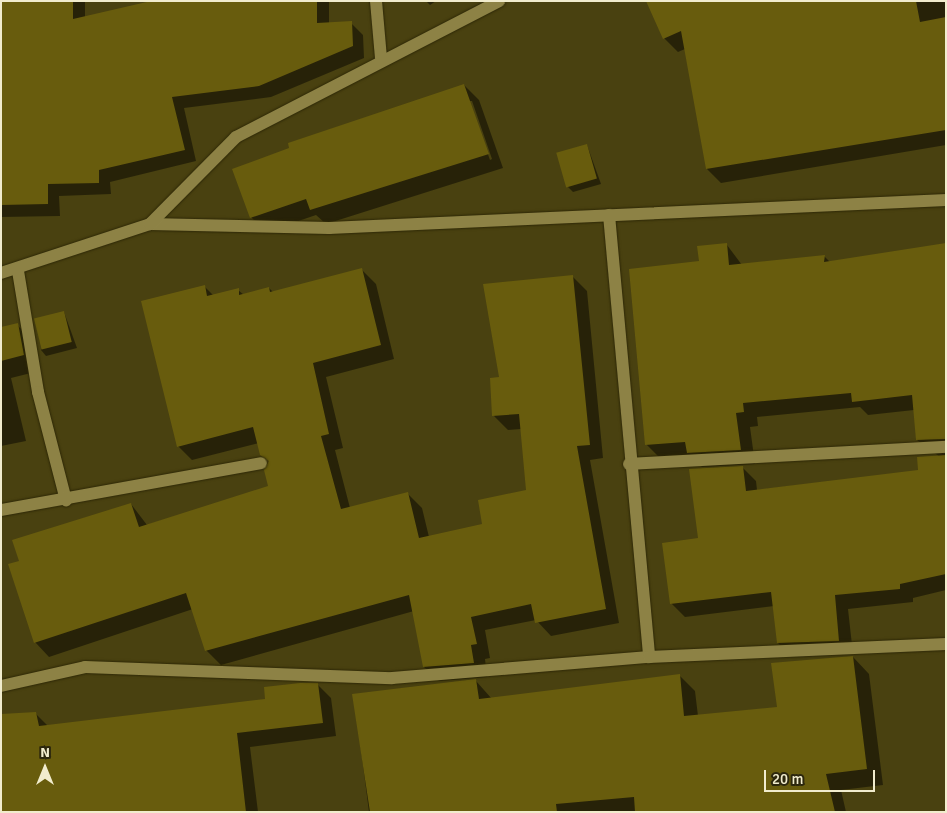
<!DOCTYPE html>
<style>
body{margin:0}
#map{position:relative;width:947px;height:813px;overflow:hidden;background:#494110;font-family:Signika,sans-serif}
div>[style]{position:absolute}
.shadow>*{inset:0;background:#0007}
.building>*{inset:0;background:#685c0d;transform-origin:0 0}
.roads{filter:drop-shadow(0 0 1px #2d2706) drop-shadow(0 0 1px #2d2706)}
.minor>*{height:12px;margin:-6px;padding:0 6px;transform-origin:6px;border-radius:6px;background:#8d8245}
.tertiary>*{height:12px;margin:-6px;padding:0 6px;transform-origin:6px;border-radius:6px;background:#8d8245}
span{translate:-50% -50%;white-space:nowrap;text-align:center;line-height:1.15;-webkit-text-stroke:4px #2c270d;paint-order:stroke}
.frame{position:absolute;inset:0;border:2px solid #f1eccd;pointer-events:none}
.north{position:absolute;left:20px;top:743px;width:50px;height:50px;-webkit-text-stroke:4px #2c270d;paint-order:stroke;rotate:0deg;font-size:14px;font-weight:700;line-height:20px;text-align:center;color:#f1eccd}
.north::after{content:'';display:block;margin:auto;width:18px;height:22px;background:#f1eccd;clip-path:polygon(50% 0,100% 100%,50% 72%,0 100%)}
.scale{position:absolute;left:764px;top:770px;width:111px;height:22px;box-sizing:border-box;border:2px solid #f1eccd;border-top:0;padding-left:6px;font-size:15px;line-height:18px;white-space:nowrap;color:#f1eccd;-webkit-text-stroke:4px #2c270d;paint-order:stroke}
</style>
<div id="map">
<div class="shadow">
<div style="clip-path:polygon(1px 1px,85px 1px,85px 18px,157px 1px,329px 1px,329px 24px,351px 23px,363px 35px,364px 58px,271px 97px,184px 108px,196px 161px,110px 182px,111px 194px,59px 196px,60px 216px,1px 217px)"></div>
<div style="clip-path:polygon(426px 1px,436px 1px,430px 5px)"></div>
<div style="clip-path:polygon(647px 1px,946px 1px,946px 145px,721px 183px,707px 169px,685px 49px,678px 52px,664px 38px)"></div>
<div style="clip-path:polygon(evenodd,464px 85px,479px 100px,503px 168px,326px 224px,316px 215px,266px 232px,251px 217px,464px 85px,469px 101px,472px 101px,492px 159px,490px 160px,469px 101px)"></div>
<div style="clip-path:polygon(587px 145px,601px 184px,573px 192px,567px 186px)"></div>
<div style="clip-path:polygon(727px 245px,742px 265px,824px 256px,830px 262px,946px 246px,946px 590px,913px 598px,913px 602px,848px 609px,853px 654px,792px 657px,778px 643px,774px 606px,685px 617px,671px 603px,699px 540px,742px 467px,756px 481px,757px 490px,920px 471px,940px 457px,917px 440px,914px 410px,868px 415px,860px 407px,757px 417px,758px 426px,750px 427px,755px 464px,702px 467px,692px 456px,661px 459px,646px 444px,700px 262px)"></div>
<div style="clip-path:polygon(362px 270px,376px 284px,394px 359px,326px 377px,343px 448px,335px 450px,350px 508px,408px 494px,422px 508px,429px 537px,484px 525px,528px 491px,521px 429px,508px 430px,494px 416px,500px 378px,573px 277px,587px 291px,603px 458px,590px 460px,619px 623px,551px 636px,536px 620px,485px 630px,490px 658px,485px 659px,487px 677px,439px 681px,424px 667px,414px 611px,221px 665px,206px 650px,193px 609px,49px 657px,35px 642px,20px 561px,131px 504px,147px 525px,270px 487px,270px 462px,259px 443px,192px 460px,178px 446px,204px 286px,214px 296px,238px 290px,244px 295px,269px 288px,273px 292px)"></div>
<div style="clip-path:polygon(64px 312px,77px 348px,46px 356px,41px 350px)"></div>
<div style="clip-path:polygon(18px 326px,34px 341px,39px 371px,11px 378px,26px 441px,1px 446px,1px 329px)"></div>
<div style="clip-path:polygon(853px 657px,869px 674px,883px 785px,841px 790px,846px 812px,369px 812px,354px 695px,476px 681px,492px 699px,679px 675px,695px 691px,698px 716px,778px 708px)"></div>
<div style="clip-path:polygon(318px 685px,331px 698px,336px 736px,250px 747px,258px 812px,1px 812px,35px 713px,48px 726px,267px 700px)"></div>
</div>
<div class="building">
<div style="clip-path:polygon(1px 1px,73px 1px,73px 19px,151px 1px,317px 1px,317px 23px,352px 21px,353px 46px,259px 86px,172px 97px,185px 150px,99px 170px,99px 183px,48px 184px,48px 204px,1px 205px)"></div>
<div style="clip-path:polygon(646px 1px,916px 1px,920px 22px,946px 17px,946px 130px,706px 169px,681px 31px,663px 39px)"></div>
<div style="clip-path:polygon(464px 84px,489px 154px,310px 210px,306px 199px,250px 218px,232px 169px,289px 148px,288px 143px)"></div>
<div style="left:587px;top:144px;width:36px;height:32px;rotate:74deg"></div>
<div style="clip-path:polygon(727px 243px,729px 265px,825px 255px,824px 262px,946px 243px,946px 439px,916px 440px,912px 395px,852px 402px,851px 393px,743px 403px,744px 412px,736px 413px,741px 450px,687px 453px,685px 442px,645px 445px,629px 269px,699px 261px,697px 246px)"></div>
<div style="clip-path:polygon(362px 268px,381px 345px,313px 363px,329px 434px,321px 436px,341px 509px,408px 492px,419px 538px,482px 524px,478px 500px,526px 490px,519px 414px,492px 416px,490px 378px,499px 377px,483px 284px,573px 275px,590px 445px,577px 446px,606px 609px,535px 623px,531px 604px,471px 617px,477px 644px,471px 645px,474px 663px,423px 667px,409px 595px,205px 651px,186px 593px,34px 643px,8px 564px,19px 561px,12px 540px,131px 503px,139px 527px,268px 486px,264px 470px,269px 461px,260px 455px,253px 427px,177px 447px,141px 301px,205px 285px,207px 296px,239px 288px,239px 295px,269px 287px,270px 292px)"></div>
<div style="left:64px;top:311px;width:32px;height:31px;rotate:76deg"></div>
<div style="clip-path:polygon(18px 323px,24px 355px,1px 361px,1px 327px)"></div>
<div style="clip-path:polygon(946px 455px,946px 574px,900px 584px,900px 589px,835px 595px,839px 641px,777px 643px,771px 592px,670px 604px,662px 543px,698px 538px,689px 469px,743px 466px,746px 491px,918px 470px,917px 457px)"></div>
<div style="clip-path:polygon(853px 656px,867px 769px,826px 774px,835px 812px,635px 812px,634px 797px,556px 804px,557px 812px,370px 812px,352px 694px,476px 679px,479px 699px,680px 674px,684px 716px,777px 707px,771px 663px)"></div>
<div style="clip-path:polygon(300px 683px,318px 683px,323px 723px,237px 733px,246px 812px,1px 812px,1px 714px,36px 712px,39px 726px,265px 699px,264px 687px)"></div>
</div>
<div class="roads">
<div class="minor">
<div style="left:376px;top:1px;width:57px;rotate:85deg"></div>
<div style="left:609px;top:215px;width:444px;rotate:84.8deg"></div>
<div style="left:150px;top:224px;width:179px;rotate:1.3deg"></div>
<div style="left:329px;top:228px;width:618px;rotate:-2.6deg"></div>
<div style="left:18px;top:271px;width:123px;rotate:80.6deg"></div>
<div style="left:38px;top:392px;width:112px;rotate:75.5deg"></div>
<div style="left:629px;top:464px;width:317px;rotate:-3.1deg"></div>
<div style="left:1px;top:510px;width:264px;rotate:-10.2deg"></div>
<div style="left:1px;top:686px;width:86px;rotate:-12.7deg"></div>
<div style="left:85px;top:667px;width:307px;rotate:2.1deg"></div>
<div style="left:392px;top:678px;width:258px;rotate:-4.7deg"></div>
<div style="left:649px;top:657px;width:297px;rotate:-2.5deg"></div>
</div>
<div class="tertiary">
<div style="left:1px;top:273px;width:157px;rotate:-18.2deg"></div>
<div style="left:150px;top:224px;width:122px;rotate:-45.3deg"></div>
<div style="left:236px;top:137px;width:296px;rotate:-27.3deg"></div>
</div>
</div>
<div class="frame"></div>
<div class="north">N</div>
<div class="scale">20 m</div>
</div>
